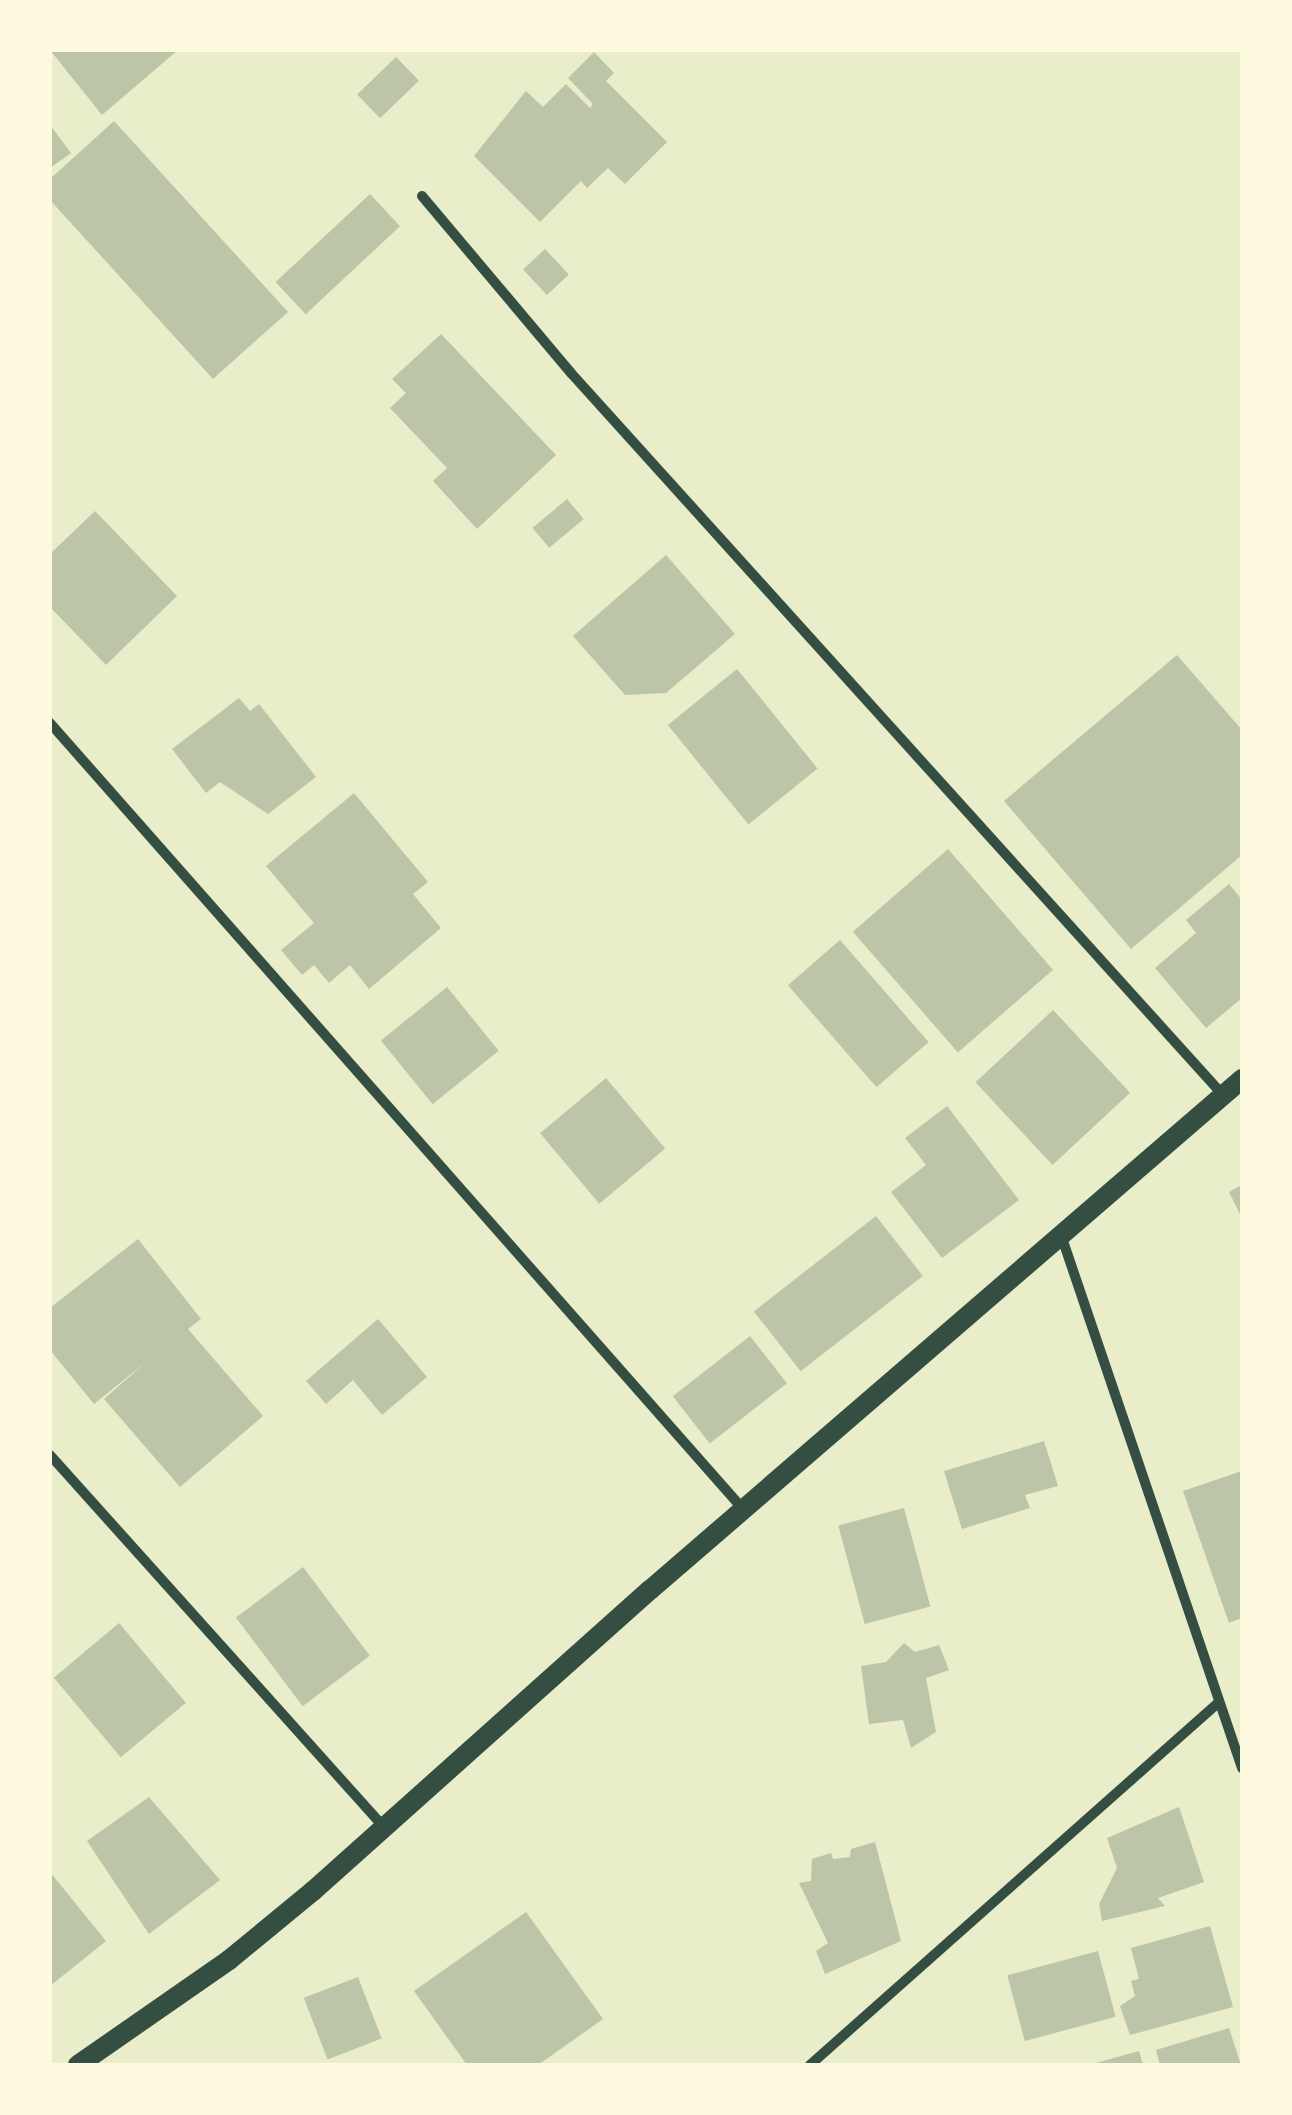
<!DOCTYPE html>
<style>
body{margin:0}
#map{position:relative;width:1292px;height:2115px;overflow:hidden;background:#e9edc9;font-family:"Work Sans",sans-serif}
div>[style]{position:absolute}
.building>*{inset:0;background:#bcc5a7;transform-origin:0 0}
.minor>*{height:10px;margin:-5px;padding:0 5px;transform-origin:5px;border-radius:5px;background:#344e41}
.secondary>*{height:20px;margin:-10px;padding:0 10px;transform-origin:10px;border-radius:10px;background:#344e41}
span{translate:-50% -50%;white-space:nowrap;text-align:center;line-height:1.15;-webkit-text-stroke:9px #fefae0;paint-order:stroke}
.frame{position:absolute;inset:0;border:52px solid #fefae0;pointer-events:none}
</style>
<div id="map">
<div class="building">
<div style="clip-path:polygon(50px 50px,178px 50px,102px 115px)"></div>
<div style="clip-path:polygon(594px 52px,614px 73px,606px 81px,667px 142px,625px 184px,608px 168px,587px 188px,581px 181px,540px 222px,474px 156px,526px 91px,543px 107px,566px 84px,590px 108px,593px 104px,568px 78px)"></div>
<div style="left:396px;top:57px;width:33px;height:54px;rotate:46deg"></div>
<div style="clip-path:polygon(114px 121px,288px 312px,213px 379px,50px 200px,50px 179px)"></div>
<div style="clip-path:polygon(50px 125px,71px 153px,50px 168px)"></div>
<div style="left:370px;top:194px;width:44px;height:129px;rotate:47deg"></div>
<div style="left:545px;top:249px;width:35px;height:30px;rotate:47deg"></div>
<div style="clip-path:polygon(441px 334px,556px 455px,477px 529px,433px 481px,447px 468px,390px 408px,406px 393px,392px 379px)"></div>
<div style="left:567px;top:499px;width:26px;height:45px;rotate:50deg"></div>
<div style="clip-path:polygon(95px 511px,177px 596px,106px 665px,50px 607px,50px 554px)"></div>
<div style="clip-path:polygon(666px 555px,735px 634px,666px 693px,625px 695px,573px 636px)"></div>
<div style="clip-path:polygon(1177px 655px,1242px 730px,1242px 855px,1131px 949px,1004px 801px)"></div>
<div style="left:737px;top:669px;width:128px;height:89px;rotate:51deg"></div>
<div style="clip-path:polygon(239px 698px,250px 711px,259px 704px,316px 777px,268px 814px,220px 782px,206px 793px,172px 749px)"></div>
<div style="clip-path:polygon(354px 793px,428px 882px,413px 894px,441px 928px,369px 989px,350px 965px,329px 983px,314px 965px,302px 975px,281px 950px,314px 923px,266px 866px)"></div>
<div style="left:948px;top:849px;width:160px;height:126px;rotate:49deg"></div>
<div style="clip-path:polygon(1229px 884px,1242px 900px,1242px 998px,1206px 1028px,1155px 968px,1196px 933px,1186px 920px)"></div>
<div style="left:840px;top:940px;width:135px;height:69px;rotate:49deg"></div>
<div style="left:447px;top:987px;width:82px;height:85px;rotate:51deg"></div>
<div style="left:1053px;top:1010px;width:113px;height:106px;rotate:47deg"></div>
<div style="left:606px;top:1078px;width:92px;height:86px;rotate:50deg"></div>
<div style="clip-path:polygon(947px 1106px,1019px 1200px,942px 1258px,891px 1192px,926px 1165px,905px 1138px)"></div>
<div style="clip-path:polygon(1242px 1185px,1242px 1218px,1229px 1192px)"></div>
<div style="left:876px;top:1216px;width:76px;height:155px;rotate:52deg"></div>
<div style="clip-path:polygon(138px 1239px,201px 1319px,188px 1329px,263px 1416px,180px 1487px,104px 1399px,146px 1362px,94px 1404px,50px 1350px,50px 1308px)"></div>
<div style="clip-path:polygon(378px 1319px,427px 1377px,382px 1415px,353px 1380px,326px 1404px,306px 1381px)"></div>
<div style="left:750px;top:1336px;width:60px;height:98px;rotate:52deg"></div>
<div style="clip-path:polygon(1044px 1441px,1058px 1486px,1025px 1495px,1030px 1508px,962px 1529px,944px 1471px)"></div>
<div style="clip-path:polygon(1242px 1471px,1242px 1618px,1229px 1623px,1183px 1491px)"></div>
<div style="left:904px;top:1508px;width:102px;height:68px;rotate:75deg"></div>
<div style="left:303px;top:1567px;width:111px;height:84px;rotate:53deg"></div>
<div style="left:119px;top:1623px;width:104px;height:85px;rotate:50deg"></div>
<div style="clip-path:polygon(904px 1643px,915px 1652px,939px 1645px,949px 1670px,926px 1678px,936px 1732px,911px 1748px,903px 1720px,869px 1724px,861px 1666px,886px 1662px)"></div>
<div style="clip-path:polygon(149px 1797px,220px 1880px,149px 1934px,87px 1841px)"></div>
<div style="clip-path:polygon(1179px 1807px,1204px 1882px,1158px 1898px,1165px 1906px,1102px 1921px,1099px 1904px,1117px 1868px,1107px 1838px)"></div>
<div style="clip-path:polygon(875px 1842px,901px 1941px,825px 1974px,816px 1951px,828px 1943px,799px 1883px,811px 1881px,812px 1859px,831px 1853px,833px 1859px,850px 1857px,851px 1849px)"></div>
<div style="clip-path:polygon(50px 1872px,106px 1941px,50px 1986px)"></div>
<div style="clip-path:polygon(526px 1912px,603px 2019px,538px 2065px,467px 2065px,414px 1991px)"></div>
<div style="clip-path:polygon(1210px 1926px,1233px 2007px,1130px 2035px,1120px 2006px,1135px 1996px,1131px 1981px,1139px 1979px,1131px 1948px)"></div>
<div style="left:1098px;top:1951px;width:68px;height:94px;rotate:75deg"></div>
<div style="left:358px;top:1977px;width:66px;height:58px;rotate:69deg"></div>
<div style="clip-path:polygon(1229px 2028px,1241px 2065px,1160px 2065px,1156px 2050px)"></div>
<div style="clip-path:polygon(1139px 2051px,1143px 2065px,1093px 2065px,1092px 2064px)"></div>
</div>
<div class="minor">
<div style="left:422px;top:196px;width:231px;rotate:49.9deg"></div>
<div style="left:571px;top:373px;width:973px;rotate:47.92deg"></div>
<div style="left:50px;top:723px;width:1048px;rotate:48.6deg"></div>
<div style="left:1062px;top:1238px;width:560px;rotate:71.24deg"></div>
<div style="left:50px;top:1455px;width:500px;rotate:48.1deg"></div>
<div style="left:810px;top:2065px;width:547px;rotate:-41.59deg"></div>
</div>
<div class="secondary">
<div style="left:78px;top:2065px;width:184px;rotate:-34.8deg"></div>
<div style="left:229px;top:1960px;width:109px;rotate:-39.4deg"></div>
<div style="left:313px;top:1891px;width:452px;rotate:-41.8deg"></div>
<div style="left:650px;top:1590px;width:782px;rotate:-40.8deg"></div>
</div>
<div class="frame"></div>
</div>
